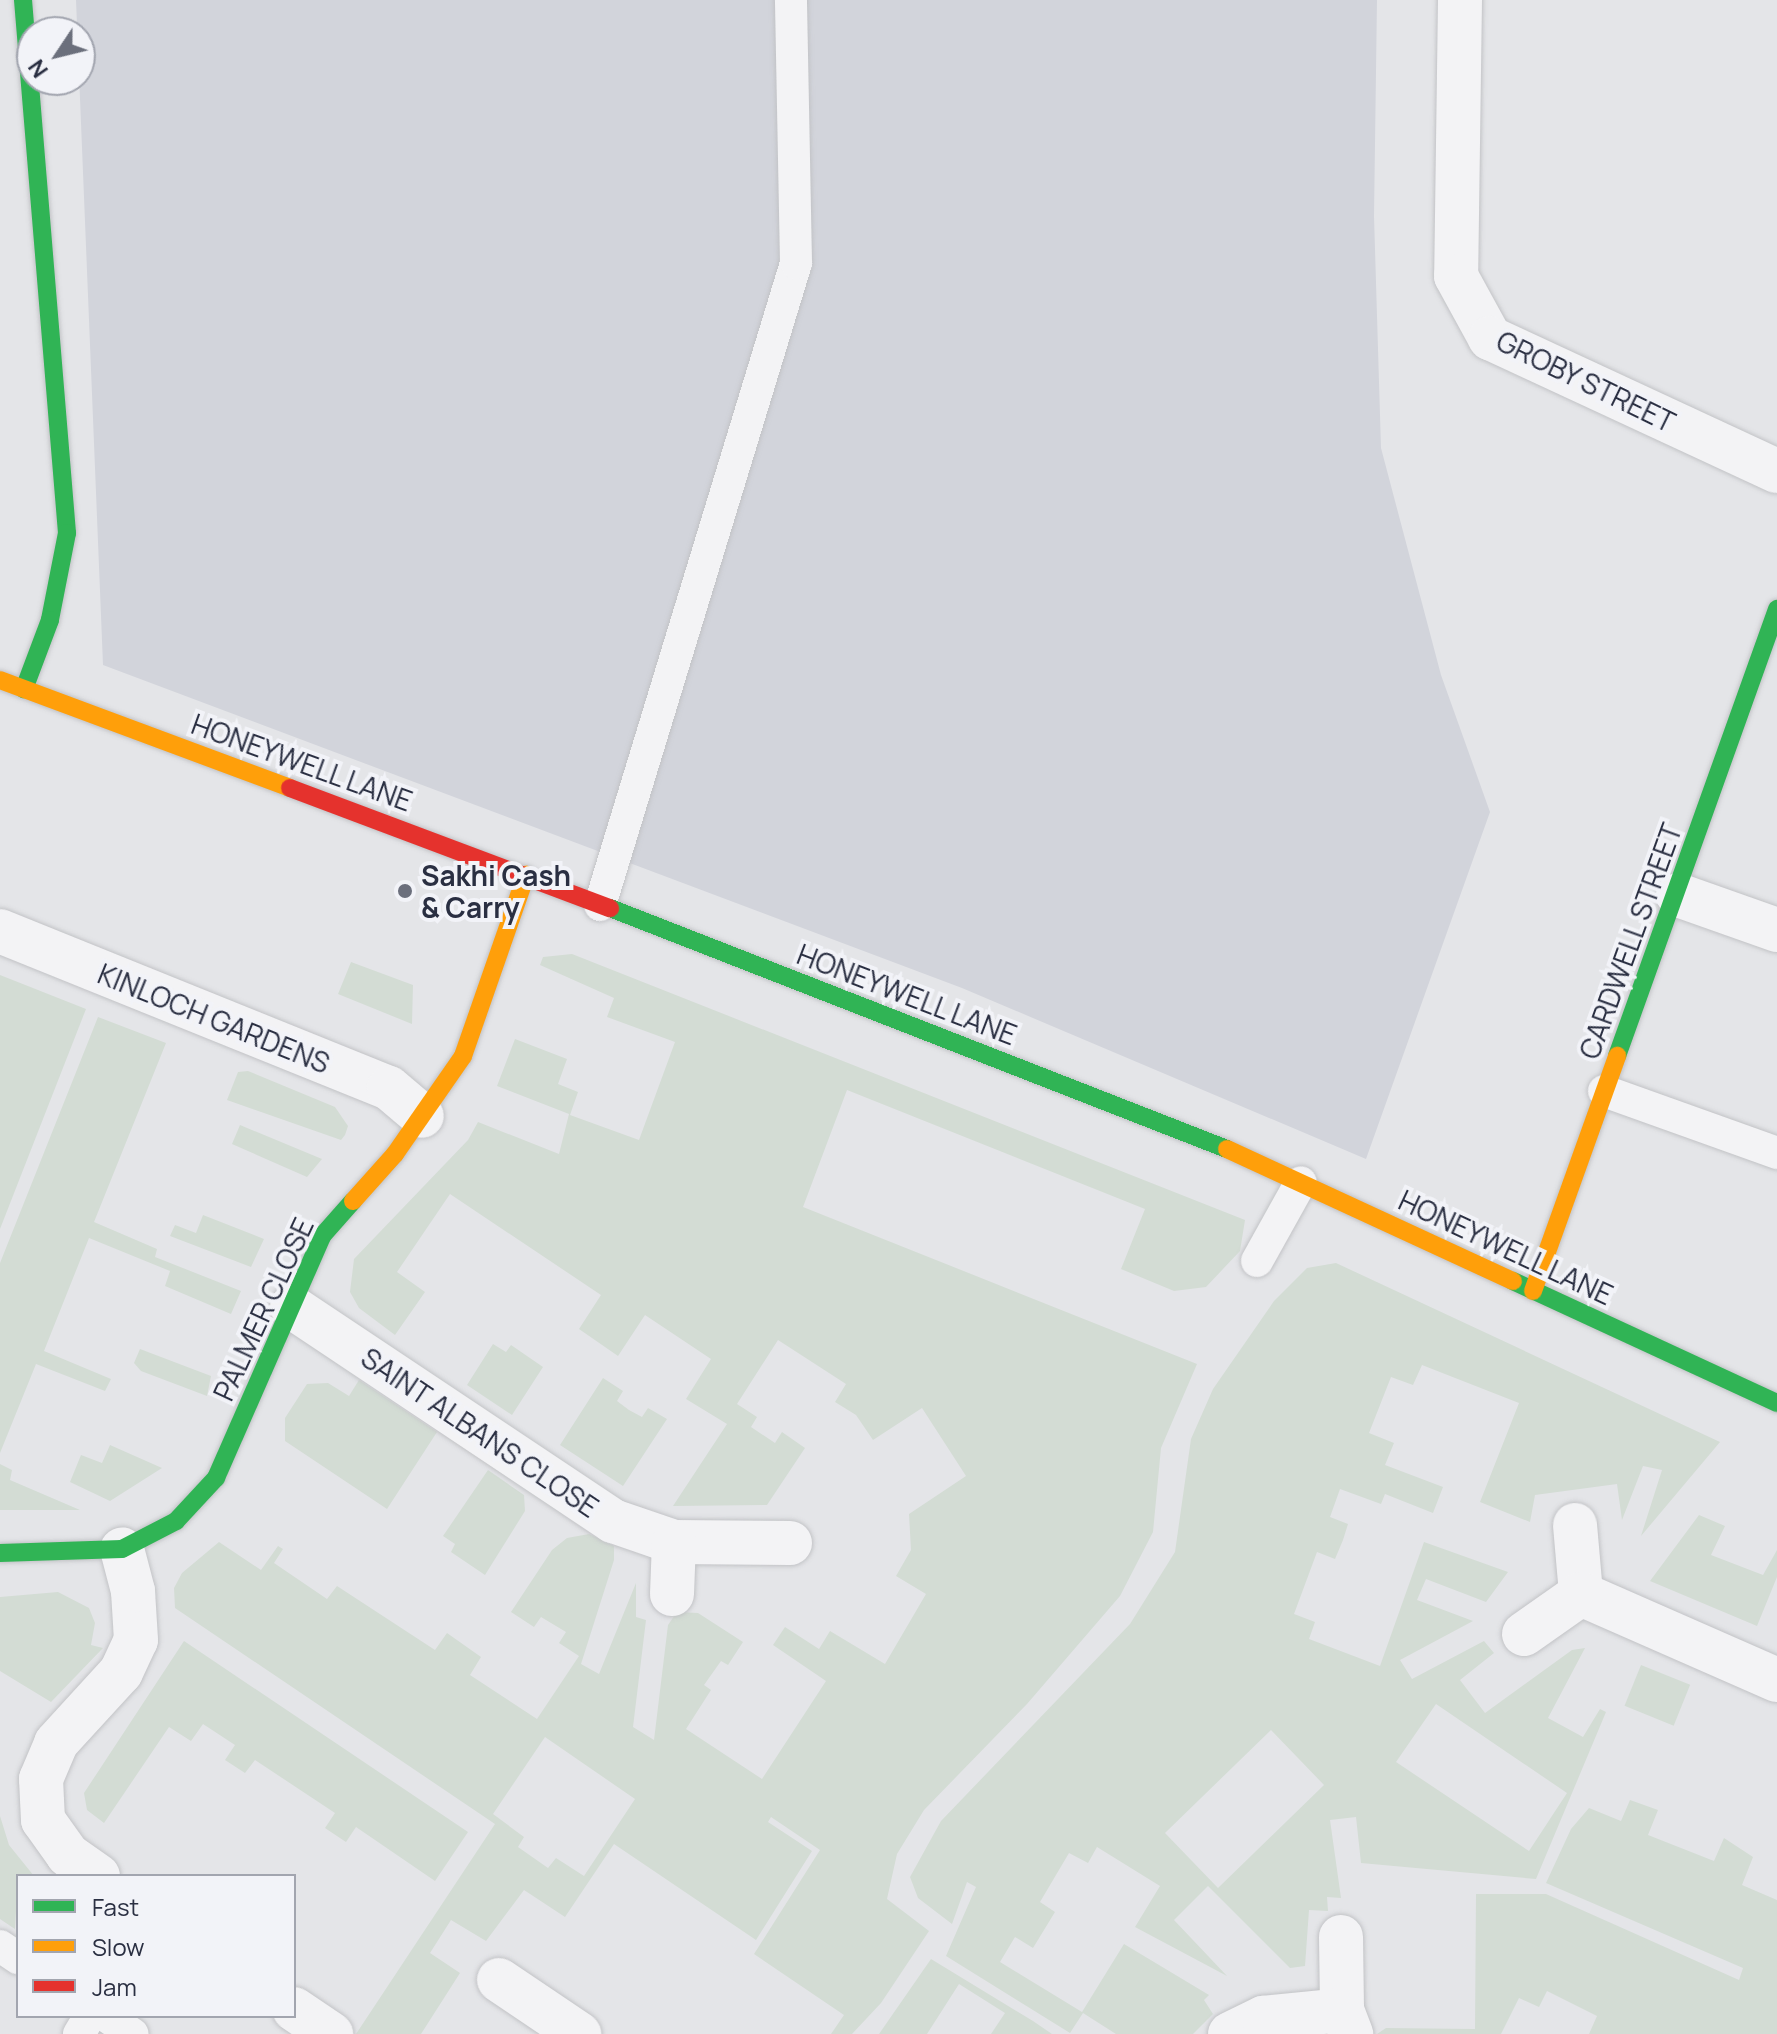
<!DOCTYPE html>
<style>
body{margin:0}
#map{position:relative;width:1777px;height:2034px;overflow:hidden;background:#e4e5e8;font-family:Manrope,sans-serif}
div>[style]{position:absolute}
.built>*{inset:0;background:#d2d4db}
.green>*{inset:0;background:#d3dcd4;transform-origin:0 0}
.roads{filter:drop-shadow(0 0 2px #c2c3c6) drop-shadow(0 0 2px #c2c3c6)}
.lane>*{height:32px;margin:-16px;padding:0 16px;transform-origin:16px;border-radius:16px;background:#f3f3f5}
.street>*{height:44px;margin:-22px;padding:0 22px;transform-origin:22px;border-radius:22px;background:#f3f3f5}
.fast>*{height:18px;margin:-9px;padding:0 9px;transform-origin:9px;border-radius:9px;background:#30b455}
.slow>*{height:18px;margin:-9px;padding:0 9px;transform-origin:9px;border-radius:9px;background:#ff9f0a}
.jam>*{height:18px;margin:-9px;padding:0 9px;transform-origin:9px;border-radius:9px;background:#e5322d}
.dots>*{width:22px;height:22px;translate:-50% -50%;box-sizing:border-box;border:4px solid #f2f3f8;border-radius:50%}
span{translate:-50% -50%;white-space:nowrap;text-align:center;line-height:1.15;-webkit-text-stroke:8px #f2f3f8;paint-order:stroke}
.street-label{font-size:28px;color:#2a2f42}
.poi-label{font-size:28px;color:#2a2f42;font-weight:700}
.left{translate:0 -50%;text-align:left}
.legend{position:absolute;left:16px;top:1874px;width:280px;height:144px;box-sizing:border-box;background:#f2f3f8;border:2px solid #a2a5af;margin:0;padding:10px 14px;list-style:none;font-size:24px;color:#2a2f42}
.legend li{display:flex;align-items:center;gap:16px;height:40px}
.legend b{width:40px;border:2px solid #a2a5af}
.north{position:absolute;left:16px;top:16px;width:80px;height:80px;box-sizing:border-box;background:#f2f3f8;border:2px solid #a2a5af;border-radius:50%;rotate:235deg;font-size:22px;font-weight:700;line-height:32px;text-align:center;color:#2a2f42}
.north::after{content:'';display:block;margin:auto;width:28px;height:36px;background:#6b6f7c;clip-path:polygon(50% 0,100% 100%,50% 72%,0 100%)}
</style>
<div id="map">
<div class="built">
<div style="clip-path:polygon(76px 0,1377px 0,1374px 216px,1381px 448px,1441px 675px,1490px 812px,1366px 1159px,962px 988px,103px 665px)"></div>
</div>
<div class="green">
<div style="clip-path:polygon(evenodd,572px 954px,1245px 1220px,1240px 1251px,1206px 1287px,1174px 1291px,1121px 1269px,1145px 1209px,847px 1090px,803px 1207px,1197px 1364px,1161px 1448px,1153px 1532px,1120px 1596px,1027px 1704px,924px 1810px,897px 1854px,887px 1899px,929px 1931px,881px 2003px,852px 2034px,831px 2034px,844px 2015px,754px 1954px,820px 1850px,771px 1817px,768px 1822px,812px 1851px,756px 1940px,614px 1844px,565px 1917px,524px 1890px,486px 1941px,451px 1920px,430px 1953px,460px 1973px,421px 2034px,356px 2034px,495px 1824px,175px 1608px,174px 1588px,182px 1573px,219px 1542px,261px 1570px,278px 1546px,283px 1549px,274px 1563px,327px 1599px,337px 1586px,435px 1650px,447px 1633px,481px 1657px,470px 1675px,537px 1719px,579px 1656px,559px 1643px,566px 1632px,541px 1617px,534px 1627px,511px 1612px,552px 1550px,567px 1538px,589px 1534px,614px 1546px,614px 1560px,581px 1664px,599px 1674px,636px 1583px,636px 1617px,646px 1620px,633px 1727px,654px 1740px,668px 1625px,677px 1612px,698px 1613px,743px 1642px,728px 1665px,721px 1661px,704px 1685px,711px 1690px,686px 1729px,762px 1779px,826px 1681px,773px 1645px,785px 1627px,819px 1649px,830px 1631px,885px 1664px,926px 1594px,896px 1576px,911px 1550px,909px 1514px,966px 1476px,922px 1408px,873px 1440px,856px 1415px,835px 1402px,846px 1384px,778px 1340px,737px 1404px,757px 1417px,751px 1427px,775px 1443px,782px 1432px,805px 1448px,767px 1505px,673px 1506px,727px 1424px,686px 1399px,711px 1359px,645px 1315px,618px 1356px,579px 1329px,601px 1295px,450px 1194px,397px 1272px,425px 1292px,395px 1335px,359px 1308px,350px 1292px,354px 1259px,468px 1140px,478px 1122px,559px 1154px,569px 1114px,497px 1086px,515px 1039px,567px 1059px,558px 1084px,578px 1092px,570px 1115px,639px 1140px,675px 1042px,607px 1017px,614px 998px,540px 965px,543px 957px,572px 954px,545px 1737px,635px 1799px,584px 1876px,556px 1858px,548px 1868px,518px 1847px,524px 1837px,493px 1814px,545px 1737px)"></div>
<div style="clip-path:polygon(351px 962px,413px 985px,412px 1024px,338px 994px)"></div>
<div style="clip-path:polygon(0 975px,86px 1009px,0 1229px)"></div>
<div style="clip-path:polygon(98px 1017px,166px 1043px,94px 1222px,157px 1249px,155px 1257px,241px 1291px,231px 1314px,165px 1286px,170px 1271px,89px 1238px,44px 1351px,111px 1379px,105px 1391px,36px 1364px,0 1453px,0 1263px)"></div>
<div style="clip-path:polygon(248px 1071px,335px 1107px,348px 1126px,345px 1135px,341px 1140px,227px 1100px,238px 1072px)"></div>
<div style="clip-path:polygon(240px 1125px,322px 1159px,307px 1177px,232px 1144px)"></div>
<div style="clip-path:polygon(203px 1215px,264px 1239px,251px 1267px,170px 1236px,175px 1225px,196px 1233px)"></div>
<div style="clip-path:polygon(evenodd,1336px 1263px,1720px 1442px,1641px 1536px,1662px 1470px,1643px 1466px,1622px 1520px,1617px 1484px,1535px 1495px,1530px 1522px,1480px 1502px,1519px 1403px,1422px 1365px,1413px 1385px,1391px 1377px,1369px 1433px,1394px 1443px,1385px 1465px,1443px 1487px,1433px 1513px,1385px 1494px,1381px 1504px,1340px 1489px,1330px 1517px,1348px 1524px,1343px 1540px,1335px 1559px,1317px 1552px,1294px 1614px,1315px 1622px,1309px 1639px,1380px 1666px,1424px 1542px,1508px 1572px,1486px 1602px,1426px 1579px,1417px 1600px,1473px 1621px,1400px 1660px,1412px 1679px,1484px 1641px,1494px 1653px,1460px 1680px,1485px 1713px,1572px 1650px,1585px 1648px,1548px 1718px,1583px 1737px,1600px 1709px,1606px 1712px,1536px 1879px,1361px 1863px,1356px 1817px,1330px 1820px,1341px 1898px,1327px 1897px,1328px 1911px,1309px 1910px,1305px 1966px,1290px 1968px,1208px 1886px,1174px 1920px,1227px 1976px,1135px 1927px,1160px 1886px,1097px 1847px,1088px 1863px,1069px 1853px,1040px 1902px,1055px 1912px,1033px 1948px,1015px 1937px,1000px 1962px,1082px 2012px,1124px 1944px,1209px 1995px,1204px 2000px,1213px 2014px,1193px 2034px,1116px 2034px,1083px 2013px,1070px 2033px,946px 1956px,976px 1887px,967px 1882px,952px 1924px,918px 1898px,910px 1877px,941px 1821px,1130px 1624px,1175px 1552px,1191px 1439px,1213px 1389px,1274px 1301px,1307px 1268px,1336px 1263px,1436px 1704px,1567px 1793px,1529px 1851px,1396px 1762px,1436px 1704px,1336px 1263px,1271px 1730px,1324px 1785px,1218px 1888px,1165px 1833px,1271px 1730px)"></div>
<div style="clip-path:polygon(493px 1344px,506px 1352px,511px 1345px,543px 1367px,512px 1415px,467px 1385px)"></div>
<div style="clip-path:polygon(140px 1349px,211px 1376px,207px 1396px,141px 1371px,134px 1363px)"></div>
<div style="clip-path:polygon(603px 1378px,623px 1391px,617px 1401px,629px 1410px,642px 1417px,648px 1408px,667px 1419px,623px 1486px,560px 1445px)"></div>
<div style="clip-path:polygon(359px 1380px,437px 1432px,387px 1509px,285px 1441px,285px 1418px,307px 1384px,328px 1383px,349px 1396px)"></div>
<div style="clip-path:polygon(110px 1445px,162px 1468px,110px 1501px,70px 1482px,81px 1455px,102px 1463px)"></div>
<div style="clip-path:polygon(0 1464px,12px 1470px,10px 1480px,80px 1510px,0 1510px)"></div>
<div style="clip-path:polygon(488px 1470px,524px 1495px,525px 1511px,485px 1575px,451px 1552px,455px 1544px,443px 1536px)"></div>
<div style="clip-path:polygon(1699px 1515px,1725px 1526px,1711px 1555px,1763px 1575px,1777px 1550px,1777px 1577px,1757px 1626px,1650px 1581px)"></div>
<div style="clip-path:polygon(58px 1592px,89px 1608px,95px 1623px,91px 1645px,103px 1648px,51px 1702px,0 1671px,0 1597px)"></div>
<div style="clip-path:polygon(184px 1641px,468px 1832px,435px 1881px,356px 1827px,346px 1842px,325px 1828px,335px 1813px,255px 1760px,245px 1773px,225px 1760px,235px 1745px,203px 1724px,191px 1741px,169px 1727px,104px 1823px,87px 1810px,84px 1793px)"></div>
<div style="left:1641px;top:1665px;width:53px;height:44px;rotate:22deg"></div>
<div style="clip-path:polygon(1630px 1800px,1658px 1810px,1648px 1835px,1714px 1861px,1724px 1838px,1753px 1857px,1742px 1885px,1777px 1900px,1777px 2034px,1589px 2034px,1597px 2016px,1547px 1991px,1539px 2007px,1519px 1998px,1501px 2034px,1377px 2034px,1386px 2028px,1475px 2029px,1476px 1894px,1546px 1894px,1739px 1980px,1743px 1968px,1546px 1883px,1571px 1829px,1589px 1808px,1621px 1821px)"></div>
<div style="clip-path:polygon(0 1816px,9px 1845px,34px 1876px,18px 1876px,15px 1929px,0 1919px)"></div>
<div style="clip-path:polygon(931px 1959px,1033px 2021px,1052px 2034px,991px 2034px,1005px 2013px,959px 1984px,927px 2034px,879px 2034px)"></div>
</div>
<div class="roads">
<div class="lane">
<div style="left:600px;top:905px;width:671px;rotate:-73.02deg"></div>
<div style="left:796px;top:263px;width:263px;rotate:-91.1deg"></div>
<div style="left:1604px;top:1091px;width:184px;rotate:19.7deg"></div>
<div style="left:1257px;top:1261px;width:90px;rotate:-60.9deg"></div>
<div style="left:0;top:1946px;width:22px;rotate:34deg"></div>
<div style="left:106px;top:2016px;width:32px;rotate:34deg"></div>
<div style="left:79px;top:2034px;width:21px;rotate:-59deg"></div>
</div>
<div class="street">
<div style="left:1460px;top:0;width:276px;rotate:90.8deg"></div>
<div style="left:1456px;top:276px;width:71px;rotate:61.3deg"></div>
<div style="left:1490px;top:338px;width:316px;rotate:24.9deg"></div>
<div style="left:1678px;top:895px;width:105px;rotate:19.5deg"></div>
<div style="left:0;top:931px;width:419px;rotate:22deg"></div>
<div style="left:389px;top:1088px;width:43px;rotate:40.3deg"></div>
<div style="left:292px;top:1307px;width:386px;rotate:33.7deg"></div>
<div style="left:613px;top:1521px;width:65px;rotate:19deg"></div>
<div style="left:674px;top:1542px;width:116px;rotate:0.5deg"></div>
<div style="left:1575px;top:1525px;width:69px;rotate:85deg"></div>
<div style="left:1581px;top:1594px;width:214px;rotate:23.7deg"></div>
<div style="left:672px;top:1594px;width:52px;rotate:-87.8deg"></div>
<div style="left:1524px;top:1634px;width:70px;rotate:-35.1deg"></div>
<div style="left:98px;top:1876px;width:37px;rotate:-145deg"></div>
<div style="left:68px;top:1855px;width:43px;rotate:-125.5deg"></div>
<div style="left:43px;top:1820px;width:41px;rotate:-92.8deg"></div>
<div style="left:41px;top:1779px;width:39px;rotate:-67deg"></div>
<div style="left:56px;top:1743px;width:96px;rotate:-47.5deg"></div>
<div style="left:121px;top:1672px;width:35px;rotate:-65deg"></div>
<div style="left:136px;top:1640px;width:49px;rotate:-93.5deg"></div>
<div style="left:133px;top:1591px;width:43px;rotate:-104.7deg"></div>
<div style="left:1341px;top:1937px;width:73px;rotate:89.2deg"></div>
<div style="left:1342px;top:2010px;width:26px;rotate:69deg"></div>
<div style="left:499px;top:1980px;width:97px;rotate:34deg"></div>
<div style="left:294px;top:2009px;width:45px;rotate:34deg"></div>
<div style="left:1230px;top:2034px;width:37px;rotate:-26deg"></div>
<div style="left:1263px;top:2018px;width:79px;rotate:-5.8deg"></div>
</div>
<div class="fast">
<div style="left:23px;top:0;width:535px;rotate:85.28deg"></div>
<div style="left:67px;top:533px;width:89px;rotate:101.1deg"></div>
<div style="left:50px;top:620px;width:74px;rotate:110.6deg"></div>
<div style="left:610px;top:908px;width:662px;rotate:21.34deg"></div>
<div style="left:1617px;top:1056px;width:475px;rotate:-70.3deg"></div>
<div style="left:1513px;top:1281px;width:291px;rotate:24.8deg"></div>
<div style="left:0;top:1553px;width:122px;rotate:-1.9deg"></div>
<div style="left:122px;top:1549px;width:61px;rotate:-27.4deg"></div>
<div style="left:176px;top:1521px;width:59px;rotate:-47.1deg"></div>
<div style="left:216px;top:1478px;width:264px;rotate:-66.3deg"></div>
<div style="left:322px;top:1236px;width:47px;rotate:-48.5deg"></div>
</div>
<div class="slow">
<div style="left:0;top:680px;width:309px;rotate:20.4deg"></div>
<div style="left:1227px;top:1149px;width:315px;rotate:24.8deg"></div>
<div style="left:353px;top:1201px;width:63px;rotate:-48.2deg"></div>
<div style="left:395px;top:1154px;width:119px;rotate:-55.2deg"></div>
<div style="left:463px;top:1056px;width:192px;rotate:-70.8deg"></div>
<div style="left:1533px;top:1291px;width:250px;rotate:-70.3deg"></div>
</div>
<div class="jam">
<div style="left:290px;top:788px;width:342px;rotate:20.6deg"></div>
</div>
</div>
<div class="dots">
<div style="left:405px;top:891px;background:#6b6f7c"></div>
</div>
<div class="street-label">
<span style="left:1586px;top:381px;rotate:26deg">GROBY STREET</span>
<span style="left:302px;top:762px;rotate:20deg">HONEYWELL LANE</span>
<span style="left:1630px;top:941px;rotate:-70deg">CARDWELL STREET</span>
<span style="left:907px;top:994px;rotate:21deg">HONEYWELL LANE</span>
<span style="left:214px;top:1018px;rotate:22deg">KINLOCH GARDENS</span>
<span style="left:1506px;top:1247px;rotate:25deg">HONEYWELL LANE</span>
<span style="left:263px;top:1309px;rotate:-65deg">PALMER CLOSE</span>
<span style="left:480px;top:1432px;rotate:34deg">SAINT ALBANS CLOSE</span>
</div>
<div class="poi-label">
<span class="left" style="left:421px;top:891px">Sakhi Cash<br>&amp; Carry</span>
</div>
<ul class="legend">
<li><b style="height:10px;background:#30b455"></b>Fast</li>
<li><b style="height:10px;background:#ff9f0a"></b>Slow</li>
<li><b style="height:10px;background:#e5322d"></b>Jam</li>
</ul>
<div class="north">N</div>
</div>
